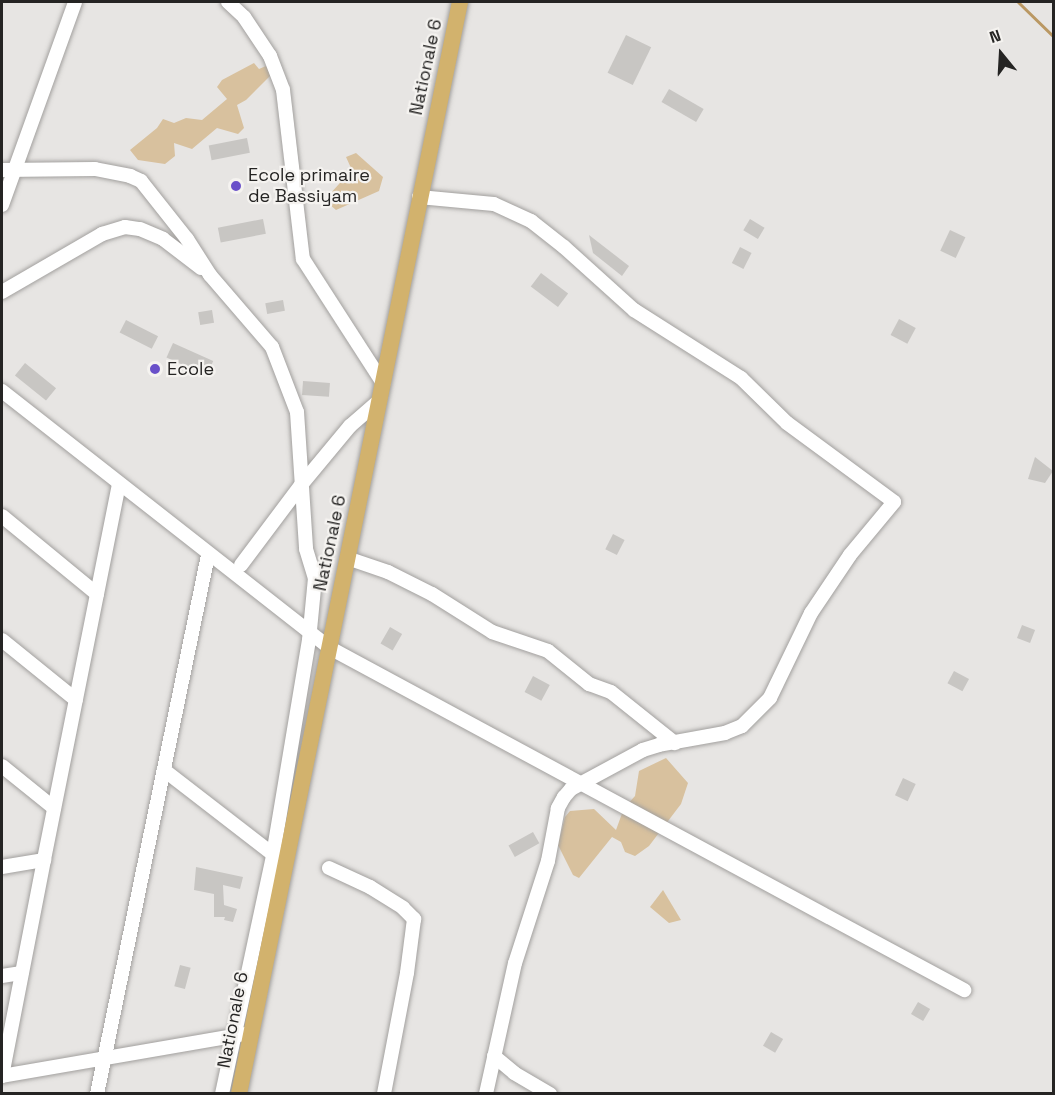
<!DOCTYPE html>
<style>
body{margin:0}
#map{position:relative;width:1055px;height:1095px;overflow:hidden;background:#e7e5e3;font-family:"Space Grotesk",sans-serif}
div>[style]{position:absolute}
.green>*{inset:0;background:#d8c19e}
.stream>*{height:3px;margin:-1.5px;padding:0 1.5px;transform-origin:1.5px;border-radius:1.5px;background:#ba9863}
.building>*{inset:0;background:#c8c6c3;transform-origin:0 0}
.roads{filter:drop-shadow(0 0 2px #a2a09e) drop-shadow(0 0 2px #a2a09e)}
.minor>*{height:14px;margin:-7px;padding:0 7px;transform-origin:7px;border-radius:7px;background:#fff}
.major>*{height:16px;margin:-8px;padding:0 8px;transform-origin:8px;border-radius:8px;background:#d2b26d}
.dots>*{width:16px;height:16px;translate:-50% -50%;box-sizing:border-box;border:3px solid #f5f3f0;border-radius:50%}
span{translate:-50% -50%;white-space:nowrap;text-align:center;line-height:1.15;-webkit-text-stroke:4.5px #f5f3f0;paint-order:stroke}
.street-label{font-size:18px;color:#252423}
.poi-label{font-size:18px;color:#252423}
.left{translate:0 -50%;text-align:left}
.frame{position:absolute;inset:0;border:3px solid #252423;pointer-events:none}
.north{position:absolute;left:971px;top:24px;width:60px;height:60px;-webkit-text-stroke:4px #f5f3f0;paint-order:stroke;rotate:342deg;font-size:16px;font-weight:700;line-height:24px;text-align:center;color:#252423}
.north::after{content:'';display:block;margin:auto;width:21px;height:27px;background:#252423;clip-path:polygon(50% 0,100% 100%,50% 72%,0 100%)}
</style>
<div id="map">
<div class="green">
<div style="clip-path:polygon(254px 63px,259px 69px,266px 66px,271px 75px,246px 100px,237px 105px,244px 128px,238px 134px,217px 128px,192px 149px,174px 143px,175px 156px,165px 164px,138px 160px,130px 150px,157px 128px,163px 119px,174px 123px,186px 118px,202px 120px,227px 99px,217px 87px,222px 80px)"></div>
<div style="clip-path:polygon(356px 153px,383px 177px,379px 191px,336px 210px,329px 204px,329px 195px,349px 173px,351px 168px,346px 157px)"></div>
<div style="clip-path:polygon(666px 758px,688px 783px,681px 804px,649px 846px,635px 856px,625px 852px,621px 842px,612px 837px,579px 878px,573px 875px,558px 845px,565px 817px,570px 811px,594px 809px,616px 830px,624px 808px,635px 796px,639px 771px)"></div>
<div style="clip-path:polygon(663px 890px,681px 920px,669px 923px,650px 907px)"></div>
</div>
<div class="stream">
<div style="left:1018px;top:2px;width:50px;rotate:44.2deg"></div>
</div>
<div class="building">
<div style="left:626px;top:35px;width:28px;height:42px;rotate:26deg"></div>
<div style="left:669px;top:89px;width:40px;height:15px;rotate:30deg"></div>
<div style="left:247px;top:138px;width:15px;height:39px;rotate:79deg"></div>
<div style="left:263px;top:219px;width:15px;height:46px;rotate:79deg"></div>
<div style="left:750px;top:219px;width:17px;height:13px;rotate:31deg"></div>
<div style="left:950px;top:230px;width:17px;height:23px;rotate:25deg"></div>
<div style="clip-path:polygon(589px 235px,629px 266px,622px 276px,593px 253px)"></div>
<div style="left:740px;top:247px;width:13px;height:18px;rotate:27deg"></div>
<div style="left:541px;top:273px;width:34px;height:17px;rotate:37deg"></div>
<div style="left:283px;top:300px;width:11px;height:18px;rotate:80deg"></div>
<div style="left:212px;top:310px;width:13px;height:14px;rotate:81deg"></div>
<div style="left:899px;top:319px;width:19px;height:18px;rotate:28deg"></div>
<div style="left:126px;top:320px;width:36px;height:14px;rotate:27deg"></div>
<div style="left:173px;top:343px;width:44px;height:16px;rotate:24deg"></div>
<div style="left:25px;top:363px;width:40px;height:16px;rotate:39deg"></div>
<div style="left:303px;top:381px;width:27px;height:14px;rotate:4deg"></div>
<div style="clip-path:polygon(1035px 457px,1053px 471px,1045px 483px,1028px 479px)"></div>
<div style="left:613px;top:534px;width:13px;height:17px;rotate:27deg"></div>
<div style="left:1022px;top:625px;width:14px;height:14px;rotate:21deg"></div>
<div style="left:390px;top:627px;width:14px;height:19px;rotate:30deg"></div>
<div style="left:954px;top:671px;width:17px;height:14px;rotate:28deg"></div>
<div style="left:533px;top:676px;width:19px;height:18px;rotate:28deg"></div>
<div style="left:903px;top:778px;width:14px;height:19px;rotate:25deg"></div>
<div style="left:533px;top:832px;width:13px;height:28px;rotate:61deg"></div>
<div style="clip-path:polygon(196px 867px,243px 877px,240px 889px,223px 885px,224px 905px,237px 909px,233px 922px,224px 920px,225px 917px,214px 917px,214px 894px,194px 890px)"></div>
<div style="left:180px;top:965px;width:11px;height:22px;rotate:15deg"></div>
<div style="left:918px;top:1002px;width:14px;height:14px;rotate:30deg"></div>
<div style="left:771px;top:1032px;width:14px;height:16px;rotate:30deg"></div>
</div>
<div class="roads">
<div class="minor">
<div style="left:228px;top:2px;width:22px;rotate:43deg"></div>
<div style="left:244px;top:17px;width:47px;rotate:56.3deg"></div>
<div style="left:270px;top:56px;width:36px;rotate:69deg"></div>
<div style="left:283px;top:90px;width:170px;rotate:83.3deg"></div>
<div style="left:303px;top:259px;width:148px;rotate:57.2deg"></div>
<div style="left:2px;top:170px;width:93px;rotate:-0.6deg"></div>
<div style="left:95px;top:169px;width:36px;rotate:11deg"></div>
<div style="left:130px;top:176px;width:12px;rotate:24deg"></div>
<div style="left:141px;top:181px;width:74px;rotate:51.6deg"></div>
<div style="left:187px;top:239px;width:43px;rotate:57.4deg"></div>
<div style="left:210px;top:275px;width:95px;rotate:49.3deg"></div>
<div style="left:272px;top:347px;width:70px;rotate:69deg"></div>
<div style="left:297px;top:412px;width:137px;rotate:86.2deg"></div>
<div style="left:306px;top:549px;width:30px;rotate:73deg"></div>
<div style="left:315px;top:578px;width:62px;rotate:95.5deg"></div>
<div style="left:309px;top:640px;width:219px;rotate:99.5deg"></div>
<div style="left:273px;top:856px;width:243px;rotate:102.1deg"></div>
<div style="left:419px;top:197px;width:75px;rotate:5.3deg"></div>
<div style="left:494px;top:204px;width:41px;rotate:24.7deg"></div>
<div style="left:531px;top:221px;width:42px;rotate:38.2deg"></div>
<div style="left:564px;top:247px;width:94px;rotate:42deg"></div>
<div style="left:634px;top:310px;width:127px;rotate:32.4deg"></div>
<div style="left:741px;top:378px;width:64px;rotate:44.4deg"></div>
<div style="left:787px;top:423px;width:133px;rotate:36.4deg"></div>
<div style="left:894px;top:502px;width:69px;rotate:129.7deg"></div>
<div style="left:850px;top:555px;width:70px;rotate:123.9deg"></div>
<div style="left:811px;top:613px;width:94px;rotate:115.8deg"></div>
<div style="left:770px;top:698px;width:40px;rotate:135deg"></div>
<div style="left:742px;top:726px;width:18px;rotate:158deg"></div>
<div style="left:725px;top:733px;width:67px;rotate:169.7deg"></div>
<div style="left:659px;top:745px;width:17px;rotate:163deg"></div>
<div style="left:643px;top:750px;width:82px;rotate:151.6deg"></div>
<div style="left:571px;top:789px;width:11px;rotate:131deg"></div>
<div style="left:564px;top:797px;width:13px;rotate:119deg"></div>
<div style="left:558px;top:808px;width:54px;rotate:100.7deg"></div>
<div style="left:548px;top:861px;width:107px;rotate:107.9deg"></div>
<div style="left:515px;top:963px;width:134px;rotate:102.5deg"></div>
<div style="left:2px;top:205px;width:216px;rotate:-70.2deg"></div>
<div style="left:2px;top:292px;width:116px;rotate:-30.1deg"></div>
<div style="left:102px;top:234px;width:24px;rotate:-17deg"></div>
<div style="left:125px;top:227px;width:15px;rotate:8deg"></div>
<div style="left:140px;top:229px;width:25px;rotate:23deg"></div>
<div style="left:163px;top:239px;width:48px;rotate:37.3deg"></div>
<div style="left:2px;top:391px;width:415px;rotate:38.1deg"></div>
<div style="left:328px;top:647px;width:723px;rotate:28.34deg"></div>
<div style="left:119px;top:484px;width:383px;rotate:101.3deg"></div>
<div style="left:44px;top:860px;width:220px;rotate:101deg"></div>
<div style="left:2px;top:1076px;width:246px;rotate:-9.8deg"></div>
<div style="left:2px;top:516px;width:123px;rotate:39.4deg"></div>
<div style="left:347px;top:558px;width:43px;rotate:18.9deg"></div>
<div style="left:388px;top:572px;width:49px;rotate:26.6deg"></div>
<div style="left:432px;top:594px;width:71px;rotate:32.3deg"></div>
<div style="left:492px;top:632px;width:59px;rotate:18.7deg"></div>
<div style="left:548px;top:651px;width:53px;rotate:38.8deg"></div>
<div style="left:589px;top:684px;width:23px;rotate:20deg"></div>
<div style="left:611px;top:692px;width:82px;rotate:38.6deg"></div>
<div style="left:241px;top:565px;width:100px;rotate:-53.1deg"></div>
<div style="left:301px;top:485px;width:77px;rotate:-50.3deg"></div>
<div style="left:350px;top:426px;width:38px;rotate:-41deg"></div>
<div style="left:2px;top:640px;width:95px;rotate:39deg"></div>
<div style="left:2px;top:766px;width:67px;rotate:38.9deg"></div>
<div style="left:164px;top:770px;width:145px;rotate:37.7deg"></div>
<div style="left:2px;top:867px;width:43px;rotate:-9.5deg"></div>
<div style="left:329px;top:868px;width:45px;rotate:24.9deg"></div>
<div style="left:370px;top:887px;width:39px;rotate:32deg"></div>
<div style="left:403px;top:908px;width:16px;rotate:45deg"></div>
<div style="left:414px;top:919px;width:54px;rotate:97.4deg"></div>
<div style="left:407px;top:973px;width:123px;rotate:100.8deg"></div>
<div style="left:2px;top:976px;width:20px;rotate:-9deg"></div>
<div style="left:494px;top:1056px;width:26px;rotate:40deg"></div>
<div style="left:514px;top:1073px;width:42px;rotate:30.3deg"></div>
<div style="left:97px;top:1094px;width:550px;rotate:-78.36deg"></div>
</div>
<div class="major">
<div style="left:239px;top:1094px;width:1114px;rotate:-78.56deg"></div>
</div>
</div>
<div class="dots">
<div style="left:236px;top:186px;background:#6950c9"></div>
<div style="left:155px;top:369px;background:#6950c9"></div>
</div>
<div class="street-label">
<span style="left:426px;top:67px;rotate:-78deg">Nationale 6</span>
<span style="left:330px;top:543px;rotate:-78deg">Nationale 6</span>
<span style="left:233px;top:1020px;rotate:-79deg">Nationale 6</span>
</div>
<div class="poi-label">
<span class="left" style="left:248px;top:186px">Ecole primaire<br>de Bassiyam</span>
<span class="left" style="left:167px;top:369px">Ecole</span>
</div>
<div class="frame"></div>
<div class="north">N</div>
</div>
